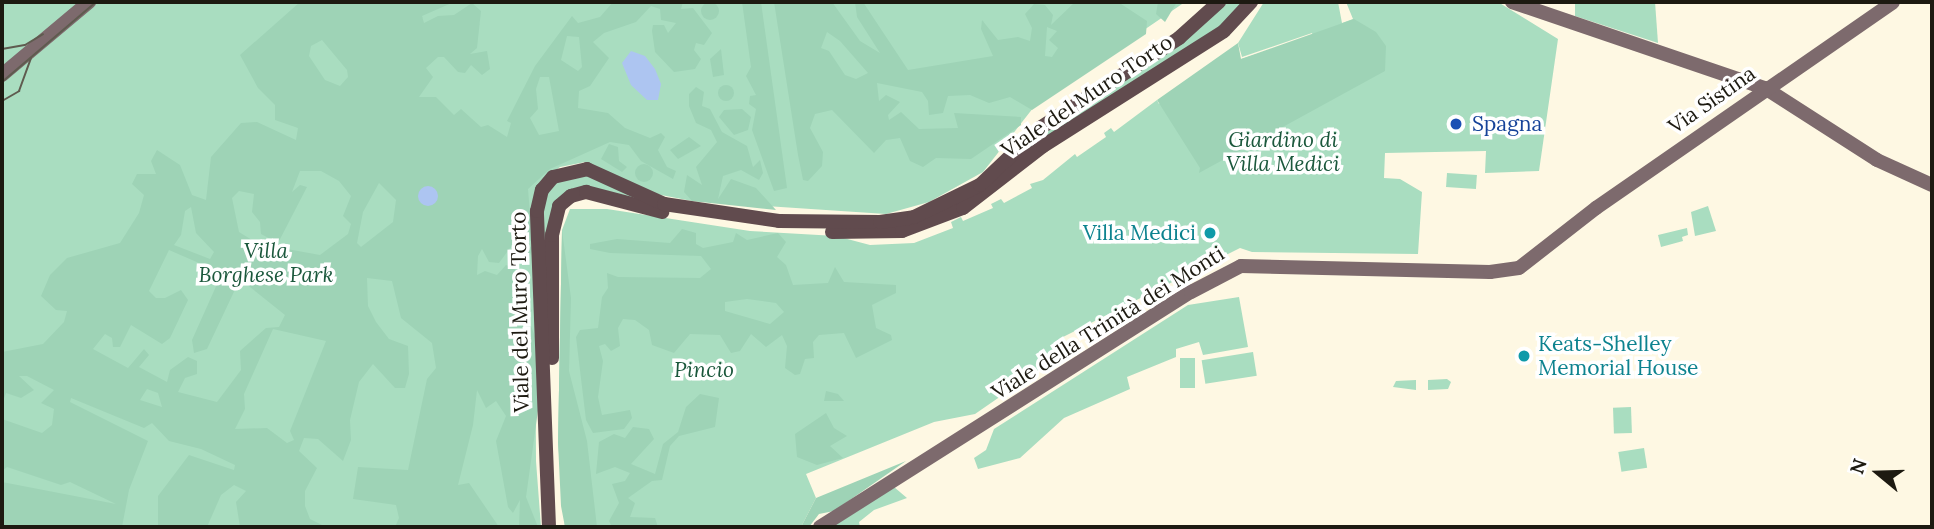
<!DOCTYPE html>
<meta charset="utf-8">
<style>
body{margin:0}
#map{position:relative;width:1934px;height:529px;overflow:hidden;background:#fef8e3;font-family:Lora,serif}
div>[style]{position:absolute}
.green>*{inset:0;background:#a9ddc0;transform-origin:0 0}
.forest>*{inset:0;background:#9ed3b6}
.round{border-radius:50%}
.water>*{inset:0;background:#adc5f1}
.secondary>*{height:14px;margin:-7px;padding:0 7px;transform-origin:7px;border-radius:7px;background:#7d6a6d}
.primary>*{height:14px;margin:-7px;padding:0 7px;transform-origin:7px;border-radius:7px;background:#614b4e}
.tram>*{height:2px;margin:-1px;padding:0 1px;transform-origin:1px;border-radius:1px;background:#5f5b4f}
.dots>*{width:19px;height:19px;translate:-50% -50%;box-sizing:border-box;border:4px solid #fff;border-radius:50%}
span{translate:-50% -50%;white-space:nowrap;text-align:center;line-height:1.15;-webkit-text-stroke:7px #fff;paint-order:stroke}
.street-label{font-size:21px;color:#1d1a11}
.transit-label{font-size:21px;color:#164399}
.left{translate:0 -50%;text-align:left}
.park-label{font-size:21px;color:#1b583c;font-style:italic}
.culture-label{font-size:21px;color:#0d838f}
.right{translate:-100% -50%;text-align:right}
.frame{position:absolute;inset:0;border:4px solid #1d1a11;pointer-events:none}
.north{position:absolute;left:1843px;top:438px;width:70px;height:70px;-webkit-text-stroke:5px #fff;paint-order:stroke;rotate:289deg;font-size:19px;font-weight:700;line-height:28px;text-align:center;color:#1d1a11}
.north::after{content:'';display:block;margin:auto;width:24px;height:32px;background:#1d1a11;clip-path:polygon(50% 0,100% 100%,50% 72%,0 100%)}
</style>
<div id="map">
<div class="green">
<div style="clip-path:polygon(2px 2px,1185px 2px,1037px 103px,983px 172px,929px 202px,886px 214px,692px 201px,656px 194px,585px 162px,560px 167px,546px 177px,535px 281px,536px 461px,541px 527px,2px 527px)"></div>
<div style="clip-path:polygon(1225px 2px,1245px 2px,1227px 23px,1000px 173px,1033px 140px,1198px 30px)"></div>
<div style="clip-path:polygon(1264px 2px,1338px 2px,1342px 23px,1353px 19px,1346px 2px,1498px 2px,1558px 39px,1539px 171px,1485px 173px,1486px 151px,1385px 153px,1384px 178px,1400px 179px,1422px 192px,1418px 254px,1252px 252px,1240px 248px,1063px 337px,1070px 348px,975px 414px,934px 422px,806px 474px,816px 498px,801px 527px,565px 527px,558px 442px,562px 230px,570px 209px,607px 209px,750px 231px,836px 236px,870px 245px,914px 243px,953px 228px,951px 222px,961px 217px,963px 221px,993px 208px,991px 204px,1001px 199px,1004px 203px,1032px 188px,1030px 184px,1043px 180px,1075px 154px,1077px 157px,1106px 137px,1104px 133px,1111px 128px,1114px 132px,1157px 100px,1159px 104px,1238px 60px,1313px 36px,1312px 33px,1242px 57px,1238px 43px)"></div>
<div style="clip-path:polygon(1575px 2px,1655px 2px,1658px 43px,1575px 16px)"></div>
<div style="clip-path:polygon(582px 173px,653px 206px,563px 194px,548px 288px,542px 218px,547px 194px,558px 180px)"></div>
<div style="left:1447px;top:173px;width:30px;height:14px;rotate:4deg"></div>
<div style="clip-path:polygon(1708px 206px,1716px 231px,1695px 236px,1691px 212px)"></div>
<div style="clip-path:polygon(1687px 228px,1688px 235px,1682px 237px,1683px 241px,1661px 247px,1658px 235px)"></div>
<div style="clip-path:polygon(1239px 297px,1248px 347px,1203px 355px,1199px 342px,1176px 349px,1176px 357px,1127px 377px,1130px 389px,1064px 418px,1020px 458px,978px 469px,974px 458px,986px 450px,994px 429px,1188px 305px)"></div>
<div style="left:1253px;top:352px;width:24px;height:52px;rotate:81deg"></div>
<div style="left:1180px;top:358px;width:15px;height:30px"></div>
<div style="clip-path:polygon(1447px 379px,1451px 382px,1448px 389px,1428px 390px,1428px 380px)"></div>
<div style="clip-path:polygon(1416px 380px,1416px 390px,1393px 387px,1396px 381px)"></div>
<div style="left:1631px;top:407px;width:26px;height:18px;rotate:88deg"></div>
<div style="left:1644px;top:448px;width:20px;height:26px;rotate:81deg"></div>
<div style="clip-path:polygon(894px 487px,907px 498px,874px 510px,859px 522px,860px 527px,832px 527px)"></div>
</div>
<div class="forest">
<div style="clip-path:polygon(evenodd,300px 2px,454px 2px,422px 16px,424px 23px,438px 16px,454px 15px,472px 3px,481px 11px,477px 48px,470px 54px,487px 51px,490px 69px,482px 75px,471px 65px,465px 73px,458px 72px,444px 57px,438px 57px,426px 68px,433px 77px,419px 97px,436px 97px,454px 115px,461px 109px,481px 127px,488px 125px,507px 137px,511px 123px,507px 121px,535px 66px,572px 16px,578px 23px,600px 17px,613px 2px,683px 2px,681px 9px,693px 8px,712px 33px,704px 45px,696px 43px,694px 50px,701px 59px,695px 69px,674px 72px,655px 52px,652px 31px,653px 25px,664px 25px,668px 33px,676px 23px,661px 20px,660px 9px,651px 6px,636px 22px,604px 33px,593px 42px,609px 58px,590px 86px,579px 91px,578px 108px,608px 113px,625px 128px,650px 138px,661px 133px,665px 137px,658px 150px,667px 167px,676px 171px,673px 179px,641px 161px,629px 145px,610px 142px,550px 169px,528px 189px,532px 239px,527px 245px,533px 248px,528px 260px,524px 248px,510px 248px,499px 263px,489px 262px,482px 249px,478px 256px,477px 275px,485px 271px,497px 275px,506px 265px,514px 268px,532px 311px,527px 315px,540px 350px,540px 396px,526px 497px,538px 527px,519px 527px,520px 500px,513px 513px,508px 507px,496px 441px,506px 416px,496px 401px,486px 408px,477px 390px,473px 425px,458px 485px,469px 483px,499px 527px,395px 527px,399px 518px,396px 505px,353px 499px,358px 467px,408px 470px,427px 379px,436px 368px,432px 343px,401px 318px,392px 281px,367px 278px,368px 306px,376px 322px,389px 339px,408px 346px,409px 374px,405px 388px,395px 388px,373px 364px,359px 382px,350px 420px,351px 440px,343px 461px,318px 439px,304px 438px,299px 451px,317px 468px,305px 491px,305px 506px,310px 519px,326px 527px,240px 527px,236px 502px,246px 491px,234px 485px,221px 495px,207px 527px,158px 527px,158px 496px,189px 455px,234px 470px,235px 465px,201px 449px,169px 441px,152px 423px,144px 428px,71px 398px,70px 402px,148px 441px,129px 490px,122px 527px,2px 527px,2px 482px,116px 504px,70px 482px,61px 485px,7px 467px,2px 471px,2px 419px,42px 433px,52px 425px,54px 409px,41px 403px,54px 390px,27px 376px,19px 376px,34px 390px,21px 398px,6px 393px,2px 404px,2px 352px,43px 344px,64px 322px,67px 311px,56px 310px,41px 296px,50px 275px,67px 258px,120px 243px,139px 213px,144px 195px,132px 184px,137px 174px,156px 174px,151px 161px,157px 150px,180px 165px,192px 195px,206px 200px,211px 157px,241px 123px,257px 122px,296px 140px,298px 128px,275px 120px,275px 105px,258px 88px,240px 55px,300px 2px,567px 36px,579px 37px,582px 67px,578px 71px,561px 60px,567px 36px,300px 2px,322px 40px,347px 70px,348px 77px,340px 86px,325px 80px,309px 56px,311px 46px,322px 40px,300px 2px,540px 77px,549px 77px,559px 131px,539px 135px,530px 118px,538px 109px,536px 89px,540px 77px,300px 2px,300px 171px,321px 171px,339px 181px,351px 196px,343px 216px,351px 224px,348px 234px,320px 255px,287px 249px,276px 255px,239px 232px,232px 198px,239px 191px,254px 194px,252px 212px,260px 222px,261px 234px,278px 243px,307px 187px,300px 185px,292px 192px,300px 171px,300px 2px,379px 183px,396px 200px,393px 222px,361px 247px,357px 243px,363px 212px,379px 183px,300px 2px,191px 207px,196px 233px,214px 252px,210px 259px,174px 245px,181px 235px,185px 211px,191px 207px,300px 2px,169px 250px,222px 273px,192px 340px,194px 353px,207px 349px,240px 279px,285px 315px,279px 327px,266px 328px,240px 351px,241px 370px,217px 402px,178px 392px,185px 378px,197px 374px,197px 361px,188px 357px,170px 370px,167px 382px,139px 367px,149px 355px,144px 349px,128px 368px,93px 349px,105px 334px,112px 338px,113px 347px,120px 347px,131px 325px,162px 344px,170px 338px,188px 300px,181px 290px,165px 298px,156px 298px,149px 291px,169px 250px,300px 2px,273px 329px,326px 341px,290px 431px,294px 440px,287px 443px,267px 428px,235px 429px,245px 409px,244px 394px,273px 329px,300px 2px,147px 389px,158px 393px,162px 407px,140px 400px,147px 389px)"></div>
<div style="clip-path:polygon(742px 2px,761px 2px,787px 188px,774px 191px,752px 130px,756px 109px,749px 104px,750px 96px,756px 95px,746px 76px,751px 67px)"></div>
<div style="clip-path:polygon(evenodd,774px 2px,832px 2px,860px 41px,880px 53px,857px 17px,855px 2px,863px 2px,908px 70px,993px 56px,981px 29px,982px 20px,998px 40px,1018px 37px,1030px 41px,1032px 28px,1025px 14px,1034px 4px,1045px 5px,1053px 15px,1051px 25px,1075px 2px,1118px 2px,1147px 21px,1146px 34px,1032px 110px,1010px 97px,989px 103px,970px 95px,948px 96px,943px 113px,929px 115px,928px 101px,922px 92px,877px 83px,879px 101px,886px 95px,900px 102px,888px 115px,889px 120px,901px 112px,919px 129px,958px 128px,954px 113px,1021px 117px,1021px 125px,971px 159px,936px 158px,923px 167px,910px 161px,900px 138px,886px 140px,874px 153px,832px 110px,815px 114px,810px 128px,823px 152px,822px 166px,808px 181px,803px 180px,798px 155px,774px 2px,1047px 27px,1057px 31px,1049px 40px,1058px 48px,1052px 57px,1045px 56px,1047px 27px,774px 2px,827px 32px,840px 41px,868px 73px,856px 79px,845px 75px,829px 51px,821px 48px,827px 32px)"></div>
<div style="clip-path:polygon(1158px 2px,1177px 2px,1165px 22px,1156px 14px)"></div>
<div class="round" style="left:701px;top:2px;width:18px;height:18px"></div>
<div style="clip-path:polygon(1354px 19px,1376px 32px,1386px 46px,1385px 71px,1199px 173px,1200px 168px,1157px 100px,1238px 43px,1241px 59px)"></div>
<div style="clip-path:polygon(721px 49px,724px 75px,713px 77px,710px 59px)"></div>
<div class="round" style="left:718px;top:85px;width:16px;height:16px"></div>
<div style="clip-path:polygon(696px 87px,704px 92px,702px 106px,710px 109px,722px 132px,747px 146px,753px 167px,760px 160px,763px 173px,759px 180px,741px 170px,723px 176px,718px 199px,731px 179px,756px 188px,776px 210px,692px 201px,684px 192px,687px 175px,702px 185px,696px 167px,717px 142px,711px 130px,696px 123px,689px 106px,689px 94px)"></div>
<div style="clip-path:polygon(742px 109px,751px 117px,748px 130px,734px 135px,719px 117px,724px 110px)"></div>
<div style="clip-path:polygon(689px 137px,701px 146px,678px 159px,670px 150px)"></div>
<div style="clip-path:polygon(609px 144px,618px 147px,619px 161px,627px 167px,622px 172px,601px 159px)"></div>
<div class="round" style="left:635px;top:164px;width:18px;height:18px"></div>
<div style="clip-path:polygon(evenodd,682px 229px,696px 233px,696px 244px,703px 248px,733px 242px,736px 233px,747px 240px,778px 233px,786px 242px,777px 257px,786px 265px,793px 285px,828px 283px,835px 267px,844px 282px,896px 285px,896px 293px,872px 305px,876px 328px,891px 335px,892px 340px,856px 358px,844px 333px,819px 335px,813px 342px,814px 358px,805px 359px,800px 374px,795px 375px,785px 368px,787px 346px,782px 335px,766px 347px,751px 334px,740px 351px,731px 353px,720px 335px,690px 334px,674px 353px,652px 345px,649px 330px,635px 320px,623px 319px,618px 328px,620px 346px,611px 351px,605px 344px,599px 346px,603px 361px,598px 397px,602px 415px,630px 410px,632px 418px,624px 429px,593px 433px,586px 420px,576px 337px,580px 330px,598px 328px,602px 297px,608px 288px,607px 273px,618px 277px,700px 278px,711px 269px,701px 256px,610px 253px,590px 249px,590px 244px,617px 239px,670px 243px,682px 229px,747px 299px,776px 303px,784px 312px,770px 324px,725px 311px,725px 302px,747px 299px)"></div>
<div style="clip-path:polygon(562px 230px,571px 298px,569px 371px,587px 441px,597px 527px,565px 527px,561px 506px,558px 442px)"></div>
<div style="clip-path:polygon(826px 391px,838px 394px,844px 401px,824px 401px)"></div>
<div style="clip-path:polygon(700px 394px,719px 398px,715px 427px,679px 436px,670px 446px,662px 480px,652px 481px,628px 498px,635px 503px,630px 517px,655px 518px,658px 527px,612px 527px,609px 521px,619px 503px,612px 484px,625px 481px,630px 473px,615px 467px,596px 474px,599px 442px,614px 434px,625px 438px,633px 427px,649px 429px,654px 439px,631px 464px,655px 474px,663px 444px,678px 432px,686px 407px)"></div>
<div style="clip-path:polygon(826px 413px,834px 428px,847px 436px,830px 446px,843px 458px,817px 465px,797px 457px,795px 434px)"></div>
<div style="clip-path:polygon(906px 461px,834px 511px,819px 514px,809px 527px,801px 527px,816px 498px)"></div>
</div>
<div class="water">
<div style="clip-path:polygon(631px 51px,645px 56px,655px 69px,661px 84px,658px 100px,647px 100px,631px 85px,622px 63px)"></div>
<div class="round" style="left:418px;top:186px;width:20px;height:20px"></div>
</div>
<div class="secondary">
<div style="left:1512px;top:2px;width:267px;rotate:18.8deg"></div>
<div style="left:1765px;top:88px;width:133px;rotate:32.7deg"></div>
<div style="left:1877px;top:160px;width:60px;rotate:24.4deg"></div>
<div style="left:2px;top:75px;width:114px;rotate:-40deg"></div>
<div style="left:820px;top:527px;width:439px;rotate:-32.4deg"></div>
<div style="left:1191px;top:292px;width:56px;rotate:-27.5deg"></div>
<div style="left:1241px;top:266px;width:249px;rotate:1.4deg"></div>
<div style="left:1490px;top:272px;width:29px;rotate:-8deg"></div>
<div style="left:1519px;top:268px;width:98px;rotate:-37.9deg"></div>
<div style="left:1596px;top:208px;width:361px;rotate:-34.7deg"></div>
</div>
<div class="primary">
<div style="left:832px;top:232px;width:70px;rotate:-0.8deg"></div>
<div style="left:902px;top:231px;width:65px;rotate:-20.7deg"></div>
<div style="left:963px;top:208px;width:101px;rotate:-37.8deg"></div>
<div style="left:1043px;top:146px;width:214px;rotate:-32.4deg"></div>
<div style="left:1224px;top:31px;width:40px;rotate:-47deg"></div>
<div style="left:552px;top:358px;width:123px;rotate:-90deg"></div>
<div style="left:552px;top:235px;width:30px;rotate:-76deg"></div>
<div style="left:559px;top:206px;width:16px;rotate:-40deg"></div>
<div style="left:571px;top:196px;width:16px;rotate:-15deg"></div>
<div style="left:586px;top:192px;width:79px;rotate:14.7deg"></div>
<div style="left:549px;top:527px;width:316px;rotate:-92.2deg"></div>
<div style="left:537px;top:211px;width:22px;rotate:-77deg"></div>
<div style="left:542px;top:190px;width:17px;rotate:-50deg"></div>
<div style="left:553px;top:177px;width:35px;rotate:-13deg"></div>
<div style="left:587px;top:169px;width:85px;rotate:24.4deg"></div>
<div style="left:664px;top:204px;width:116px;rotate:8.4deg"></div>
<div style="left:779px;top:221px;width:101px;rotate:0.6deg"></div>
<div style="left:880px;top:222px;width:34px;rotate:-8deg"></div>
<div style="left:914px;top:217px;width:73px;rotate:-25.9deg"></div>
<div style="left:980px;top:185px;width:83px;rotate:-43.5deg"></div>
<div style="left:1040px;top:128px;width:166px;rotate:-32.9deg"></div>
<div style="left:1179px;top:38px;width:54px;rotate:-42deg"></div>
</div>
<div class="tram">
<div style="left:2px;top:49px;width:23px;rotate:-10deg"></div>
<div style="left:25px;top:45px;width:21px;rotate:-31deg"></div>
<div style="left:2px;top:82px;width:123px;rotate:-40.4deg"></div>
<div style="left:2px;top:101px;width:20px;rotate:-30deg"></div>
<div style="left:19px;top:91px;width:35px;rotate:-70deg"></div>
</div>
<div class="dots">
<div style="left:1456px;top:124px;background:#1a4fb4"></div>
<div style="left:1210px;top:233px;background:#0f9aa8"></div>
<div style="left:1524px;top:356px;background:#0f9aa8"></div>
</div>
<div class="street-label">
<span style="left:1087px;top:96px;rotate:-34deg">Viale del Muro Torto</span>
<span style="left:1712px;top:100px;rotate:-35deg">Via Sistina</span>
<span style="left:520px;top:312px;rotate:-91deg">Viale del Muro Torto</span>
<span style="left:1108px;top:323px;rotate:-32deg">Viale della Trinità dei Monti</span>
</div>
<div class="transit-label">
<span class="left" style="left:1472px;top:124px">Spagna</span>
</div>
<div class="park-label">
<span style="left:1283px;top:152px">Giardino di<br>Villa Medici</span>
<span style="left:266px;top:263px">Villa<br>Borghese Park</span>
<span style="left:704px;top:370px">Pincio</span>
</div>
<div class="culture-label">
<span class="right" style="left:1196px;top:233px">Villa Medici</span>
<span class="left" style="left:1538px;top:356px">Keats-Shelley<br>Memorial House</span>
</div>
<div class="frame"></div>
<div class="north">N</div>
</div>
